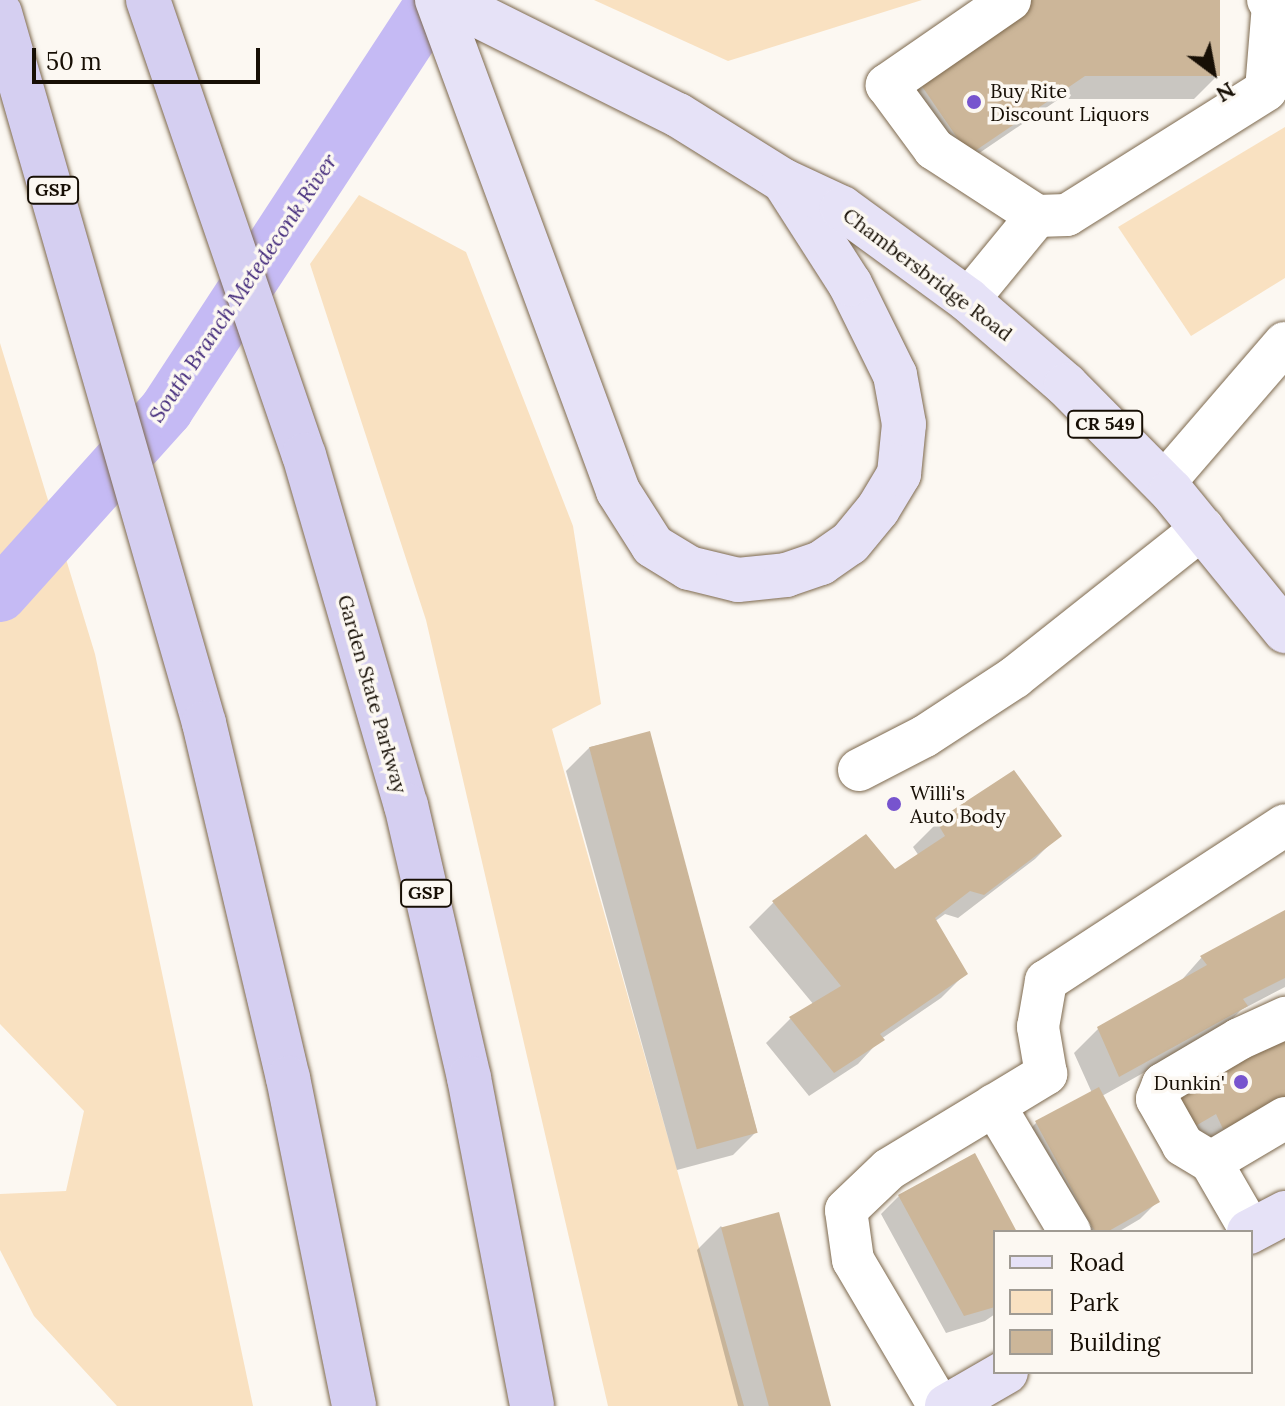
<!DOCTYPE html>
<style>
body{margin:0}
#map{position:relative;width:1285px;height:1406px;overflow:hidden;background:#fcf8f2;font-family:Lora,serif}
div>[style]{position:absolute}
.green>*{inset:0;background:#f9e1c1}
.shadow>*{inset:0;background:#0003}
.river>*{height:54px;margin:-27px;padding:0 27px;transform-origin:27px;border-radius:27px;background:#c5baf4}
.building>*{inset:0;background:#ccb699;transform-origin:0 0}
.roads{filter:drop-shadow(0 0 2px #7d694e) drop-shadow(0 0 2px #7d694e)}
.minor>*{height:42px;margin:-21px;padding:0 21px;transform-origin:21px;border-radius:21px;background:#fff}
.major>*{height:44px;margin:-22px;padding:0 22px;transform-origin:22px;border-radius:22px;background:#e6e2f7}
.highway>*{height:44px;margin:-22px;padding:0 22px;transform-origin:22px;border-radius:22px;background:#d5cff1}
.dots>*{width:22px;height:22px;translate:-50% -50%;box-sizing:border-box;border:4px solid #fcf8f2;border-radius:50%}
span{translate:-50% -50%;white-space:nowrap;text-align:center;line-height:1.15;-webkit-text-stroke:7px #fcf8f2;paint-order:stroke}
.shield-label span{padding:2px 6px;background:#fcf8f2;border:2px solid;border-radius:6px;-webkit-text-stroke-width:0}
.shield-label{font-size:18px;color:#170f05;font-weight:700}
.poi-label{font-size:20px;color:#170f05}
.left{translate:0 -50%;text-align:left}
.right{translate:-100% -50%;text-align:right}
.street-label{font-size:20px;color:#170f05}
.water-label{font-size:22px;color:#432a7b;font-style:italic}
.legend{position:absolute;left:993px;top:1230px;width:260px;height:144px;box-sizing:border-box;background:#fcf8f2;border:2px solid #a09b93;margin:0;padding:10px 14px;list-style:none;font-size:24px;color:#170f05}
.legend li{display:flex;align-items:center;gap:16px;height:40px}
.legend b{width:40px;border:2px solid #a09b93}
.north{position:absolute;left:1173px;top:32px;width:80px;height:80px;-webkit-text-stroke:6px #fcf8f2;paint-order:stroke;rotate:148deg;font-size:22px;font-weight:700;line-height:32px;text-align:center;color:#170f05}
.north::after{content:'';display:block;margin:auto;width:28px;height:36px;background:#170f05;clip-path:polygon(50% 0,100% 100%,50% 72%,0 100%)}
.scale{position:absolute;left:32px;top:48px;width:228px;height:36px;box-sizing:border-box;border:4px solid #170f05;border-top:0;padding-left:10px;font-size:24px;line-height:28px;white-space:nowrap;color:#170f05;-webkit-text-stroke:6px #fcf8f2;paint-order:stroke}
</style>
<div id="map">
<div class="green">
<div style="clip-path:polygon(594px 0,922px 0,728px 61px)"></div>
<div style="clip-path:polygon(1285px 127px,1285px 278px,1191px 336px,1118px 227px)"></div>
<div style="clip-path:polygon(359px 195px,466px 252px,573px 526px,601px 704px,552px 729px,744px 1406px,608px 1406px,426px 620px,310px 264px)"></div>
<div style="clip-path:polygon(0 343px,95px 654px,253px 1406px,117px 1406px,34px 1316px,0 1250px,0 1194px,66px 1191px,84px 1111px,0 1024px)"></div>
</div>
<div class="shadow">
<div style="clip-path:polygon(1036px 0,1218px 0,1218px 75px,1194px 99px,1059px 99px,944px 177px,894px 104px)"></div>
<div style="clip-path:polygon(649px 733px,757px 1131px,733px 1155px,677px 1170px,566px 771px,590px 747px)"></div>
<div style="clip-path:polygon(937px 823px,1059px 835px,1035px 859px,958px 918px,945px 914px,934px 922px,965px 974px,941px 998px,881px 1039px,858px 1064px,809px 1096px,766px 1043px,790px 1019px,814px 1005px,749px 927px,773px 903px,866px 836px,894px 872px,919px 856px,913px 847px)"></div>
<div style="clip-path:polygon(1285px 912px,1285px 987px,1241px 1010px,1222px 1029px,1102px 1096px,1158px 1201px,1140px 1219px,1118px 1232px,1068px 1232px,1018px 1141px,1036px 1123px,1092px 1093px,1074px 1053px,1098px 1029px,1179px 983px,1202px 957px)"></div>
<div style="clip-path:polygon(1266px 1047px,1228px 1138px,1205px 1146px,1174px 1145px)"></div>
<div style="clip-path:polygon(899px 1196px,1015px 1232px,995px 1232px,995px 1314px,985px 1321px,946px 1333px,881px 1214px)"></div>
<div style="clip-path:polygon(721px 1226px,830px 1406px,738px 1406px,697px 1250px)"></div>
</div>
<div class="river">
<div style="left:0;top:595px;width:249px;rotate:-48.1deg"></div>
<div style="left:166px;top:410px;width:490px;rotate:-56.8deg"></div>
</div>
<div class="building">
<div style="clip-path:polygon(1032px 0,1220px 0,1220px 76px,1085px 76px,969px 155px,917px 79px)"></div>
<div style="left:650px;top:731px;width:416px;height:63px;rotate:75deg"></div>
<div style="clip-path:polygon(1014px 770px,1062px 836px,984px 895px,970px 891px,935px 918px,968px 974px,880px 1034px,885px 1040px,834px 1073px,789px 1017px,841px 986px,772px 901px,866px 834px,895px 869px,945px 836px,936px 821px)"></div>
<div style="clip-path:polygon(1285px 910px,1285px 978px,1243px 999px,1248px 1006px,1119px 1077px,1097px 1027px,1207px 965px,1200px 956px)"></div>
<div style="clip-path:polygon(1285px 1034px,1285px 1101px,1223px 1129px,1216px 1114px,1192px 1128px,1173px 1094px)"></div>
<div style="clip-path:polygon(1099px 1087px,1160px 1202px,1107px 1232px,1095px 1232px,1035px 1121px)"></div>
<div style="clip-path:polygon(975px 1153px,1017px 1232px,995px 1232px,995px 1307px,964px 1316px,898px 1195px)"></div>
<div style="left:779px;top:1212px;width:201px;height:60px;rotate:75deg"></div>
</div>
<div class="roads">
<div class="minor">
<div style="left:1010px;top:0;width:150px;rotate:145.4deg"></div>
<div style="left:887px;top:85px;width:79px;rotate:53.7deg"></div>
<div style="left:934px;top:149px;width:123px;rotate:33deg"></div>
<div style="left:1037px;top:216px;width:30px;rotate:-2deg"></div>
<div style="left:1067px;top:215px;width:235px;rotate:-32.1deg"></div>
<div style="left:1266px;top:90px;width:85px;rotate:-85.3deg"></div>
<div style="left:1273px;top:5px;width:7px;rotate:-135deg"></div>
<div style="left:968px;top:300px;width:109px;rotate:-50.6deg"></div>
<div style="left:1164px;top:483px;width:185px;rotate:-49.2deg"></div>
<div style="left:859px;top:770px;width:74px;rotate:-27.3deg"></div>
<div style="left:925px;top:736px;width:108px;rotate:-33.2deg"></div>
<div style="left:1015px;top:677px;width:240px;rotate:-38.4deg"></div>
<div style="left:994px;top:1105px;width:148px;rotate:59.1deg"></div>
<div style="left:1211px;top:1162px;width:86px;rotate:-30.7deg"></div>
<div style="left:1251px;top:1231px;width:80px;rotate:-120.1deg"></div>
<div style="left:1211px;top:1162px;width:33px;rotate:-149deg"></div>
<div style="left:1183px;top:1145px;width:53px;rotate:-119.5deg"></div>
<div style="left:1157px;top:1099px;width:16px;rotate:-68deg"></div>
<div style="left:1163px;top:1084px;width:88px;rotate:-30.6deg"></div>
<div style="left:1239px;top:1039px;width:51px;rotate:-24.5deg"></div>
<div style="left:939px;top:1406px;width:169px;rotate:-120.5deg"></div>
<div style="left:853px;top:1260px;width:50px;rotate:-98deg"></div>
<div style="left:846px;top:1210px;width:59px;rotate:-43.6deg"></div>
<div style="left:889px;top:1169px;width:184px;rotate:-31.2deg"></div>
<div style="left:1046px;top:1074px;width:48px;rotate:-99.7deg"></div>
<div style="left:1038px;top:1027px;width:47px;rotate:-80.1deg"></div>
<div style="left:1046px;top:981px;width:285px;rotate:-33.1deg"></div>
</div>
<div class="major">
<div style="left:437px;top:0;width:523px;rotate:69.76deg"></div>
<div style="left:618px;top:491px;width:65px;rotate:57.5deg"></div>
<div style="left:653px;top:546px;width:42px;rotate:31.4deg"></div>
<div style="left:689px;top:568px;width:50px;rotate:13.8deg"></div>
<div style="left:738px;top:580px;width:48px;rotate:-5.9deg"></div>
<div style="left:786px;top:575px;width:37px;rotate:-19deg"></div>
<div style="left:821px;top:563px;width:35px;rotate:-35deg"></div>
<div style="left:850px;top:543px;width:44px;rotate:-50.5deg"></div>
<div style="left:878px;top:509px;width:41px;rotate:-59deg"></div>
<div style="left:899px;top:474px;width:50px;rotate:-84.3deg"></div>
<div style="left:904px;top:424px;width:50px;rotate:-100.4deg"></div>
<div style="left:895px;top:375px;width:102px;rotate:-116.3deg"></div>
<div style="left:850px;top:284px;width:122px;rotate:-122.7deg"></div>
<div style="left:447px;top:0;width:258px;rotate:26.5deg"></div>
<div style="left:678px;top:115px;width:125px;rotate:31.9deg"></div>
<div style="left:784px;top:181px;width:64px;rotate:25deg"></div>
<div style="left:842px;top:208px;width:156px;rotate:36.1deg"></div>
<div style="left:968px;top:300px;width:130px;rotate:40.9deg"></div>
<div style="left:1066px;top:385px;width:149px;rotate:45.3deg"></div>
<div style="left:1171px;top:491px;width:181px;rotate:50.8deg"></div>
<div style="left:1249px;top:1232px;width:41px;rotate:-27.8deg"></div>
<div style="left:947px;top:1406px;width:68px;rotate:-30deg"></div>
</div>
<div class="highway">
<div style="left:148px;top:0;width:481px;rotate:71.1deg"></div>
<div style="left:304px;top:455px;width:365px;rotate:73.8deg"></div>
<div style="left:406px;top:805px;width:280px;rotate:77deg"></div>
<div style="left:469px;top:1078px;width:334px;rotate:79.1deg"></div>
<div style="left:0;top:13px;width:739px;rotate:73.97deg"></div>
<div style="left:204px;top:723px;width:365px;rotate:76.7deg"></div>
<div style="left:288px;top:1078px;width:335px;rotate:78.6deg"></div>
</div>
</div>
<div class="dots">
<div style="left:974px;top:102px;background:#7754ce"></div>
<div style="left:894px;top:804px;background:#7754ce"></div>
<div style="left:1241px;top:1082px;background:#7754ce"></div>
</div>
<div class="shield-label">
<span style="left:53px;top:190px">GSP</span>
<span style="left:1105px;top:424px">CR 549</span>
<span style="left:426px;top:893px">GSP</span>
</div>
<div class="poi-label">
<span class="left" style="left:990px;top:102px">Buy Rite<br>Discount Liquors</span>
<span class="left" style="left:910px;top:804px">Willi's<br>Auto Body</span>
<span class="right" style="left:1225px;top:1082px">Dunkin'</span>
</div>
<div class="street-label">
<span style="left:928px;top:274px;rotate:37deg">Chambersbridge Road</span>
<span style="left:373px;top:694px;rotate:74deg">Garden State Parkway</span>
</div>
<div class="water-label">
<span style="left:243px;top:288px;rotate:-56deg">South Branch Metedeconk River</span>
</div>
<ul class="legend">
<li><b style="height:10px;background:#e6e2f7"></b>Road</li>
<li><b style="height:22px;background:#f9e1c1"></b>Park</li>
<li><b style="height:22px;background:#ccb699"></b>Building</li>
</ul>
<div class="north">N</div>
<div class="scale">50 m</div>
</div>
